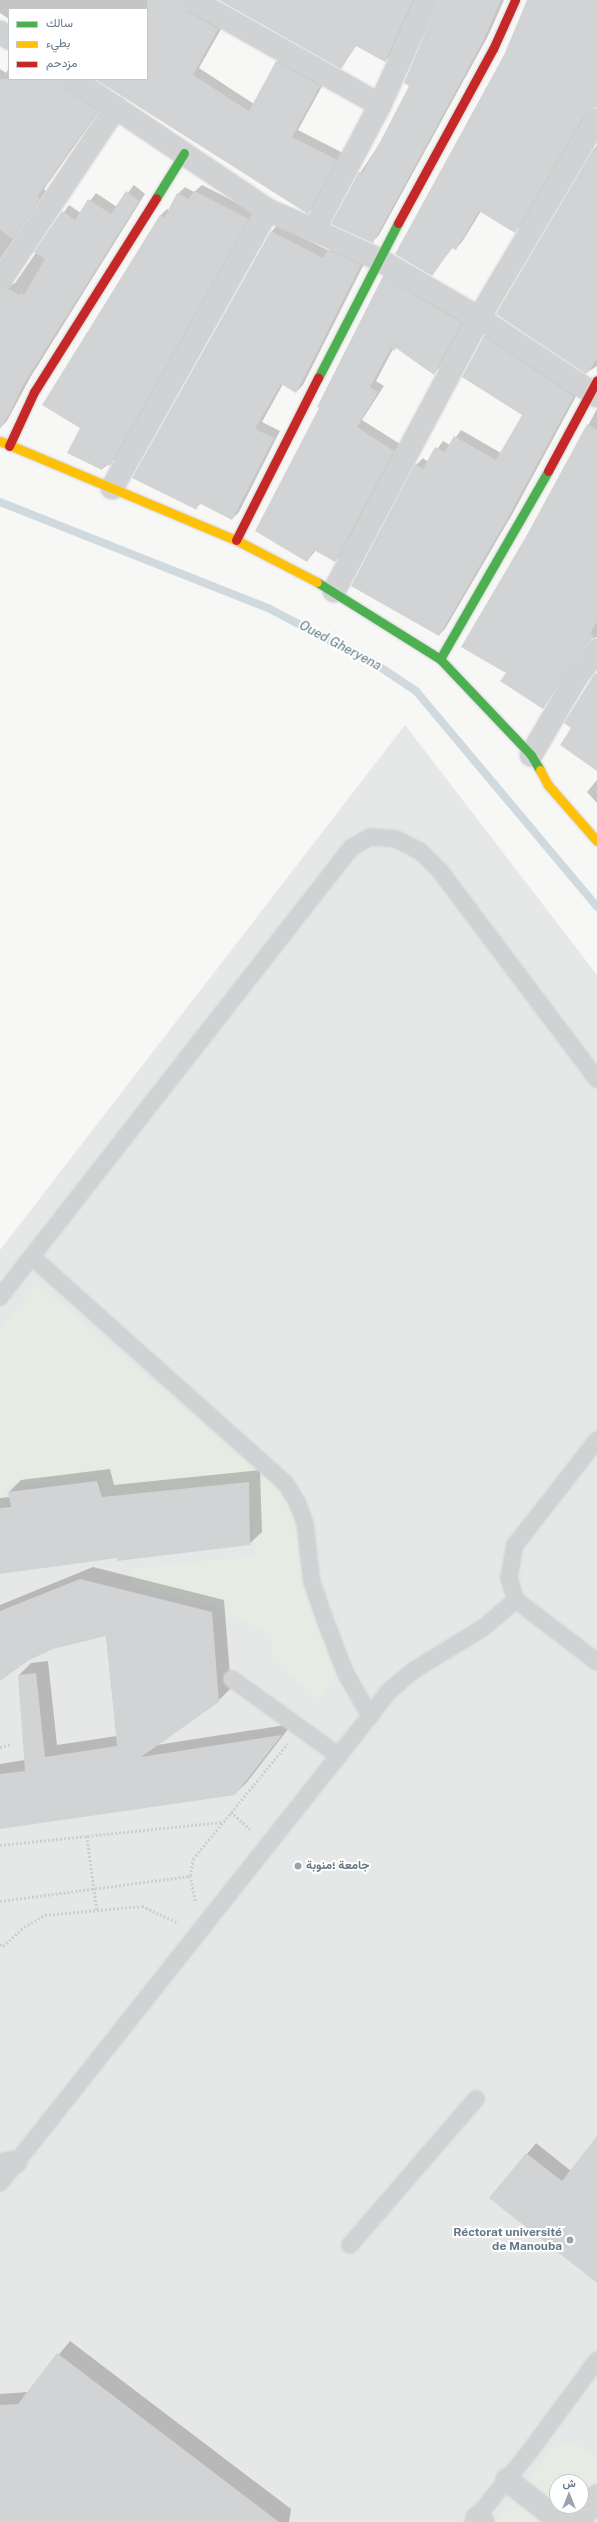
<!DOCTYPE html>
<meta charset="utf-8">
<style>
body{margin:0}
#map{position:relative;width:597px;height:2522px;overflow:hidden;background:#f7f7f6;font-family:"Public Sans",Vazirmatn,sans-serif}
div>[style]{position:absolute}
.built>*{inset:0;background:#e6e7e7}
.green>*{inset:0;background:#e6ebe4}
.shadow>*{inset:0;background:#0003}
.stream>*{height:8px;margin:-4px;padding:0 4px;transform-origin:4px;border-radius:4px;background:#d0d9dd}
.building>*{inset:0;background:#d2d3d4}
.path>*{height:2.5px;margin-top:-1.25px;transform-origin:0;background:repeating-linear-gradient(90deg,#cdcfd0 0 2px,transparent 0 4px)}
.roads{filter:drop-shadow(0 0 1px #d2d4d6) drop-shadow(0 0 1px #d2d4d6)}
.lane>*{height:16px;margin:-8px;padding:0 8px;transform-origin:8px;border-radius:8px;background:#d1d2d3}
.street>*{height:22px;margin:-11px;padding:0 11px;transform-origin:11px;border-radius:11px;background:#d1d2d3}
.fast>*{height:9px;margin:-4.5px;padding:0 4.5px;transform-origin:4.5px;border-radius:4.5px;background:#4caf50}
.slow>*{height:9px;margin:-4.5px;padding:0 4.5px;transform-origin:4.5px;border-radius:4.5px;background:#ffc107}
.jam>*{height:9px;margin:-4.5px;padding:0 4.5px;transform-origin:4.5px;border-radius:4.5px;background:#c62828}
.dots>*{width:11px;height:11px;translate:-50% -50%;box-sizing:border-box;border:2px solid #fff;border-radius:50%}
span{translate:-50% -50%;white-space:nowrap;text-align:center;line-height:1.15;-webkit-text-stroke:4px #fff;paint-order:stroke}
.poi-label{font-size:12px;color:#647889;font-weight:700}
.left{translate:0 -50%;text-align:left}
.right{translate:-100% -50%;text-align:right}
.water-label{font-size:13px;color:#5f7a85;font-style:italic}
.legend{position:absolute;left:8px;top:8px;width:140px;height:72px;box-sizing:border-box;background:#fff;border:1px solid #c1c9d0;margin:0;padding:5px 7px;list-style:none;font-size:12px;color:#647889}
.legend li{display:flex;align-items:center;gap:8px;height:20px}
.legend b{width:20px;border:1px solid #c1c9d0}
.north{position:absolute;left:549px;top:2474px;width:40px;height:40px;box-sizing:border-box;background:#fff;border:1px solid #c1c9d0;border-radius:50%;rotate:0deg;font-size:11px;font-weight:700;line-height:16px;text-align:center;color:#647889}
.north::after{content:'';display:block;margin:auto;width:14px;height:18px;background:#97a4af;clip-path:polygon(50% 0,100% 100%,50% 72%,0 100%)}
</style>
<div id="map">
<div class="built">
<div style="clip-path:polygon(evenodd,405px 725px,597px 975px,597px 2522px,0 2522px,0 1250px,405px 725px,557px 2482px,581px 2482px,581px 2506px,557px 2506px,557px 2482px)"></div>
</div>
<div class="green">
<div style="clip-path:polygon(37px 1283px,287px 1496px,307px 1545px,340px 1667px,319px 1699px,272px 1660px,272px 1636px,210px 1604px,131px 1585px,129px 1569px,256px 1556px,248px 1482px,102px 1497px,101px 1476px,4px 1487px,6px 1505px,0 1505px,0 1331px)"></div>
<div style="clip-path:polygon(evenodd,566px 2442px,577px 2443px,597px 2459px,597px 2522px,494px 2522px,553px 2448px,566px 2442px,557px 2482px,581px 2482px,581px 2506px,557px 2506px,557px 2482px)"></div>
</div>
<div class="shadow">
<div style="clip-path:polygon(0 0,191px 0,225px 22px,199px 68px,254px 104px,277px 62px,284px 55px,326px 79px,298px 130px,343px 153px,315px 206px,308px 213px,97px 79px,147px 79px,147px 9px,9px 9px,9px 19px,0 13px)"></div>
<div style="clip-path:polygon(221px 0,416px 0,392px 54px,385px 61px,357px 45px,341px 67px)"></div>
<div style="clip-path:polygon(439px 0,504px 0,488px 36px,379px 235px,372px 242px,360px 173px,380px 143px,410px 85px)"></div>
<div style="clip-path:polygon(527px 0,597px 0,597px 106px,590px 109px,522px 225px,515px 231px,481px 211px,462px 242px,456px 248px,453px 247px,431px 275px,505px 55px,527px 5px)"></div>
<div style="clip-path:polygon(9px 68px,9px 79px,70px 79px,104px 104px,44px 189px,46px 191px,0 260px,0 69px,6px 73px)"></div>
<div style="clip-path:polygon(597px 145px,597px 366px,586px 373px,497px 314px)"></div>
<div style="clip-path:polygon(134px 185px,145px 194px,30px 378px,7px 421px,0 428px,0 283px,6px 287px,15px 283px,69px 205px,81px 213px,96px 193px,117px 207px)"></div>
<div style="clip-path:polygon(202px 185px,255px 212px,117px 458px,102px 469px,82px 428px,160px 216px,167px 209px,169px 210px,178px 194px,185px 187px,194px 192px)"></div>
<div style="clip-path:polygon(278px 224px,329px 251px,336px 244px,367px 258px,303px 385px,296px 392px,283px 384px,262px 422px,280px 431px,239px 512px,232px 519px,201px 503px,196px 508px,134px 477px,272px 231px)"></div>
<div style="clip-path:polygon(390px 271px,468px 316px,440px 367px,434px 373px,397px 347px,393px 349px,376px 381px,384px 386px,362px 420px,400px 444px,341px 555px,335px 561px,316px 550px,307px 561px,320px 407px,384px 277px)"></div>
<div style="clip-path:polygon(491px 330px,580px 389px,513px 513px,445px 629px,439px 635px,352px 586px,416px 465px,423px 458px,428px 462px,443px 441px,450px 445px,461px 430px,501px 453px,524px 415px,484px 337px)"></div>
<div style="clip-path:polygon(597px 409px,597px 637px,589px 640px,543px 708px,507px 672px,529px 534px)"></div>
<div style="clip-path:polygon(597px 780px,597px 803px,587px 792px)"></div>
<div style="clip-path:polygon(110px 1469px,114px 1485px,260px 1470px,262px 1532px,249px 1544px,117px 1557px,0 1573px,0 1498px,10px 1497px,9px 1492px,21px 1480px)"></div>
<div style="clip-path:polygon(93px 1567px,224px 1600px,231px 1688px,218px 1701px,157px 1745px,292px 1724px,247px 1782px,235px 1794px,0 1828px,0 1764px,25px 1760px,19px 1675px,31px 1663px,48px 1661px,57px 1745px,117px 1736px,106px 1635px,53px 1648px,28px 1659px,0 1680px,0 1605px)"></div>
<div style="clip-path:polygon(597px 2137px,597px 2281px,491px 2198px,536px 2143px,571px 2171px)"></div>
<div style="clip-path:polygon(70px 2341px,291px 2509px,289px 2522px,0 2522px,0 2394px,28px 2392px)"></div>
</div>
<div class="stream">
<div style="left:0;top:502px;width:288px;rotate:21.6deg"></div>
<div style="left:268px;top:608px;width:123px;rotate:27.6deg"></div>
<div style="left:377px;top:665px;width:47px;rotate:33.7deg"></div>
<div style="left:416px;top:691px;width:282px;rotate:50deg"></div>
</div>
<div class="building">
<div style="clip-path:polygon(147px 0,181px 0,187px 11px,218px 29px,193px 75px,249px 111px,276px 61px,320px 86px,292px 137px,337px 160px,308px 214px,95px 79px,147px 79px)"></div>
<div style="clip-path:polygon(219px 0,413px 0,385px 62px,356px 46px,341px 69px)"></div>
<div style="clip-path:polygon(439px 0,501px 0,482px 43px,373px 243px,331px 224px,359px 172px,362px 173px,380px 142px,409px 86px,404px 83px)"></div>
<div style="clip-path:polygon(527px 0,597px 0,597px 106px,586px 113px,515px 233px,479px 211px,456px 250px,452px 248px,432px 276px,395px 254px,504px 55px)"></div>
<div style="clip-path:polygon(0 79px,61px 79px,66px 89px,98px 111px,38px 196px,40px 198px,13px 239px,0 230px)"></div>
<div style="clip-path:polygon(594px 148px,597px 150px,597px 359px,586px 374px,496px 314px)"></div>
<div style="clip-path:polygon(126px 191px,139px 201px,23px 385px,10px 413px,0 429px,0 293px,10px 289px,19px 295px,21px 293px,24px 295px,45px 259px,34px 252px,62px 211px,75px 220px,88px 199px,111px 214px)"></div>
<div style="clip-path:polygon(194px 191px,249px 219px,110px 466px,105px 464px,102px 470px,67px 453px,80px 428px,42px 405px,160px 215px,164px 218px,177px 193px,189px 199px)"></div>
<div style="clip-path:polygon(271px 231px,323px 258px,328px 250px,361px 265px,296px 393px,281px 384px,255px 429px,274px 438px,232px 520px,199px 503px,196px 510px,193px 508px,132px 478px)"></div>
<div style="clip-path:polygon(383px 276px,462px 323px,434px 375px,396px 348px,394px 351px,391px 348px,370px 387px,378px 392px,357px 427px,394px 451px,335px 562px,314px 550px,307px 562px,255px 531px,319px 408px,317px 407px)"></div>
<div style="clip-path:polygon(484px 336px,574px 396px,506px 521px,439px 636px,351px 586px,415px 464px,423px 469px,435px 447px,445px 452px,454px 436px,496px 460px,522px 415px,462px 377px)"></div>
<div style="clip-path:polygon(587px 424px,597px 430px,597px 622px,590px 633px,594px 636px,566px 671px,543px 709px,500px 681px,506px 673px,461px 647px,528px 533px)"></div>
<div style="clip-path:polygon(595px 673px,597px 674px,597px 771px,560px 745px,571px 728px,564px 723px)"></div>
<div style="clip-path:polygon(97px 1481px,102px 1497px,249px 1482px,250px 1545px,117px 1561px,117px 1558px,0 1574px,0 1508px,11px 1507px,8px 1492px)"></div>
<div style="clip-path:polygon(80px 1579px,212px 1612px,219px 1702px,141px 1757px,282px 1735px,235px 1795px,0 1829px,0 1774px,25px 1771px,18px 1675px,36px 1673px,45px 1757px,117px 1746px,106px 1636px,53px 1649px,29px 1660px,0 1681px,0 1611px)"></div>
<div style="clip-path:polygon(597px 2136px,597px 2283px,489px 2198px,526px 2153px,562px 2181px)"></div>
<div style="clip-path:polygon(57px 2353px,279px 2522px,0 2522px,0 2405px,18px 2404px)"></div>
</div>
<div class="path">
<div style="left:0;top:1747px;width:10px;rotate:-17deg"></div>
<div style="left:231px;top:1812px;width:28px;rotate:42deg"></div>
<div style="left:87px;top:1836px;width:75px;rotate:82.3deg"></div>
<div style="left:0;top:1845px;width:223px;rotate:-5.9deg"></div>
<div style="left:0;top:1901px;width:192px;rotate:-7.5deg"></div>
<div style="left:195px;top:1901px;width:25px;rotate:-101deg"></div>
<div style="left:190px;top:1876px;width:17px;rotate:-80deg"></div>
<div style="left:193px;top:1859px;width:149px;rotate:-50.7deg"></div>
<div style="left:0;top:1944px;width:4px;rotate:34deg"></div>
<div style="left:3px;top:1946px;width:28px;rotate:-42deg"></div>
<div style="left:24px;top:1927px;width:24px;rotate:-30deg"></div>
<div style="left:45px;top:1915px;width:97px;rotate:-5.3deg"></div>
<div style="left:142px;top:1906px;width:40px;rotate:25deg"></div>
</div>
<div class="roads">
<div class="lane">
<div style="left:0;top:1297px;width:570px;rotate:-51.98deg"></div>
<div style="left:351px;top:848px;width:22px;rotate:-30deg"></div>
<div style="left:370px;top:837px;width:26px;rotate:4deg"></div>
<div style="left:396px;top:839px;width:27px;rotate:27deg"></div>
<div style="left:420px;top:851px;width:28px;rotate:45deg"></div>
<div style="left:440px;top:871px;width:261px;rotate:53deg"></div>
<div style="left:516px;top:1600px;width:102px;rotate:37.4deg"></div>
<div style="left:232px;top:1679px;width:132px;rotate:35.7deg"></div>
<div style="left:370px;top:1716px;width:31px;rotate:-53deg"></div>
<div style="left:389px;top:1691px;width:33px;rotate:-40deg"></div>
<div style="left:414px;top:1670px;width:81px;rotate:-31.3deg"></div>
<div style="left:483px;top:1628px;width:43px;rotate:-40.3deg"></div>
<div style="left:516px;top:1600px;width:23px;rotate:-108deg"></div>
<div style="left:509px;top:1578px;width:34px;rotate:-80deg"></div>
<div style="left:515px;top:1545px;width:133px;rotate:-52deg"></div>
<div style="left:0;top:2183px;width:596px;rotate:-51.61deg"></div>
<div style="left:370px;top:1716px;width:51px;rotate:-119.6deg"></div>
<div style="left:345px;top:1672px;width:59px;rotate:-110.9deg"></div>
<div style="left:324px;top:1617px;width:36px;rotate:-109deg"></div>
<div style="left:312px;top:1583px;width:60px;rotate:-96.7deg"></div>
<div style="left:305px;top:1523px;width:22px;rotate:-111deg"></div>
<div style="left:297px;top:1502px;width:22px;rotate:-122deg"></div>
<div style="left:285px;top:1483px;width:339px;rotate:-138.2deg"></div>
<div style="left:350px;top:2245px;width:193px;rotate:-49.2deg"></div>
<div style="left:473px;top:2522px;width:91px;rotate:-51.2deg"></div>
<div style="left:530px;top:2451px;width:113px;rotate:-53.6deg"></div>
</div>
<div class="street">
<div style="left:193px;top:0;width:214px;rotate:29.3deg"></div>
<div style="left:0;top:32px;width:11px;rotate:34deg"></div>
<div style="left:73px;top:79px;width:235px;rotate:33.9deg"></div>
<div style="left:268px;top:210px;width:50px;rotate:23.5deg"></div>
<div style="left:314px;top:230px;width:141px;rotate:-62.2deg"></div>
<div style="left:380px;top:105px;width:115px;rotate:-65.9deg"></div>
<div style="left:314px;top:230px;width:70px;rotate:24.4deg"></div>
<div style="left:378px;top:259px;width:117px;rotate:30.3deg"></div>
<div style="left:479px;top:318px;width:141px;rotate:33.5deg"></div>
<div style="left:0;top:281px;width:209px;rotate:-56.3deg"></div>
<div style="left:112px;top:488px;width:319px;rotate:-60.7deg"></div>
<div style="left:334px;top:591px;width:309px;rotate:-62deg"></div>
<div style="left:479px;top:318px;width:231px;rotate:-59.3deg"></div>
<div style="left:531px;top:755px;width:89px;rotate:-59.7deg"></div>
<div style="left:576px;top:678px;width:35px;rotate:-53deg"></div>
<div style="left:0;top:2165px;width:16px;rotate:-11deg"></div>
<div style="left:507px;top:2480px;width:68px;rotate:37.9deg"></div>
<div style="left:477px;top:2518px;width:7px;rotate:34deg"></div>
<div style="left:579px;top:2522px;width:32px;rotate:-55deg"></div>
</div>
<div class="fast">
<div style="left:156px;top:198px;width:53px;rotate:-58.1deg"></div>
<div style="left:318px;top:378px;width:174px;rotate:-62.7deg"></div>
<div style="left:317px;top:582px;width:145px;rotate:32deg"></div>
<div style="left:440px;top:659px;width:132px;rotate:46.5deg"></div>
<div style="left:531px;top:755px;width:17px;rotate:59deg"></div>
<div style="left:440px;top:659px;width:217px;rotate:-60.1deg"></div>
</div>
<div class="slow">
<div style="left:0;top:441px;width:256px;rotate:22.8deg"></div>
<div style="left:236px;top:540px;width:91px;rotate:27.4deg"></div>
<div style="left:540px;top:770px;width:17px;rotate:62deg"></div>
<div style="left:548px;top:785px;width:74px;rotate:48.8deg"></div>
</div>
<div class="jam">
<div style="left:398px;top:223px;width:198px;rotate:-61.4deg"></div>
<div style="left:493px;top:49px;width:54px;rotate:-65.8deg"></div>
<div style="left:9px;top:446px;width:60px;rotate:-65.2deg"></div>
<div style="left:34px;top:392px;width:229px;rotate:-57.8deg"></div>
<div style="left:548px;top:471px;width:103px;rotate:-61.7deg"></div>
<div style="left:236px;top:540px;width:182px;rotate:-63.2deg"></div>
</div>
</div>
<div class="dots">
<div style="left:298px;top:1866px;background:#97a4af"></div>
<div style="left:570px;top:2240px;background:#97a4af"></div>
</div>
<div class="poi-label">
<span class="left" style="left:306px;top:1866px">جامعة ؛منوبة</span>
<span class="right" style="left:562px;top:2240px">Réctorat université<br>de Manouba</span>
</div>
<div class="water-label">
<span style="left:340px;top:646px;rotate:28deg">Oued Gheryena</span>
</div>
<ul class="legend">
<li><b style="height:5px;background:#4caf50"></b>سالك</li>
<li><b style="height:5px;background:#ffc107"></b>بطيء</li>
<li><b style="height:5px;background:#c62828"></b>مزدحم</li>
</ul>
<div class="north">ش</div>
</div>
